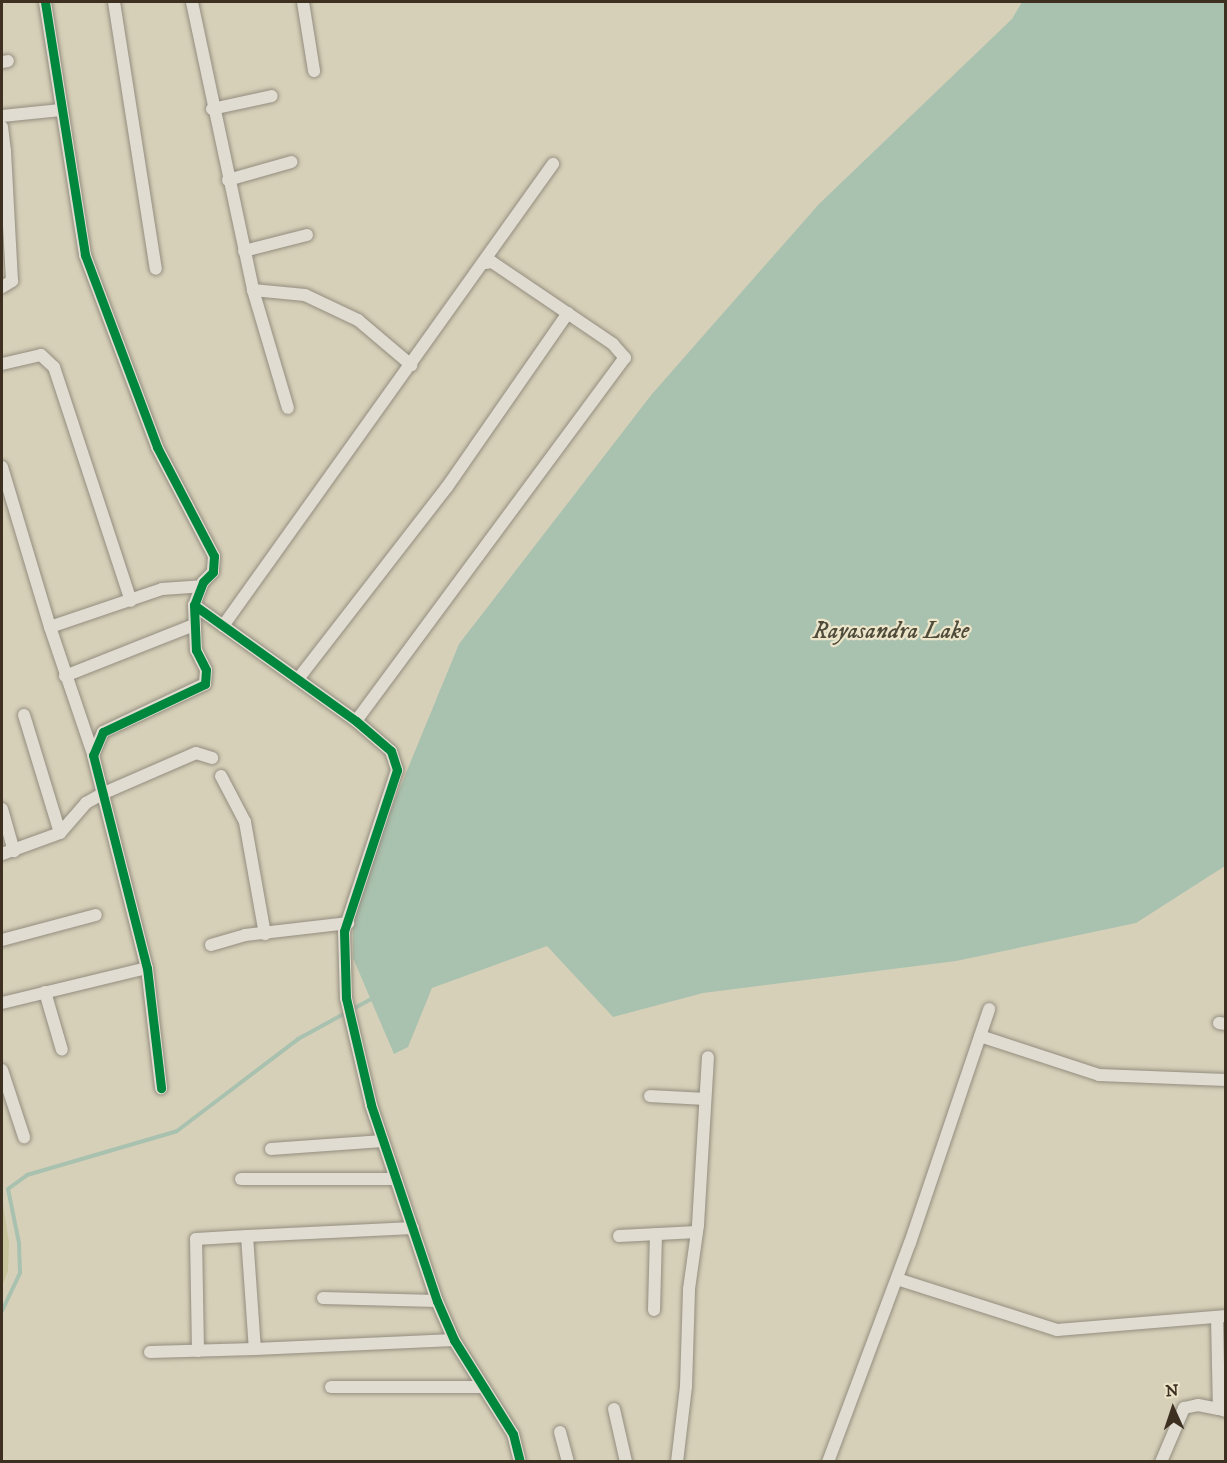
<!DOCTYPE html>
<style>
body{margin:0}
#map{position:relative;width:1227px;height:1463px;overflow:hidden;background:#d7d0b9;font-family:"IM FELL DW Pica",serif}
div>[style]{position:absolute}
.green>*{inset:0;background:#c8c59c}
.water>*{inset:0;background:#a9c1af}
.stream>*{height:4px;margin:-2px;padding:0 2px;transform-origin:2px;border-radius:2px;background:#a9c1af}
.roads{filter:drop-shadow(0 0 2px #938d7f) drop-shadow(0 0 2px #938d7f)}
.minor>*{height:12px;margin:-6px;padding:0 6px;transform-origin:6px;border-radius:6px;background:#e0dcd1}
.cycleway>*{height:9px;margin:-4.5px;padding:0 4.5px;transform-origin:4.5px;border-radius:4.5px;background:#00873e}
span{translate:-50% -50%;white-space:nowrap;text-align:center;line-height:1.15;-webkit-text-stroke:4.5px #ede5c9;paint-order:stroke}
.water-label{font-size:24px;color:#4f4c3c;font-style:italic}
.frame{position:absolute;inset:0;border:3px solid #3d3020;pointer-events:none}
.north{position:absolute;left:1143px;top:1379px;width:60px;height:60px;-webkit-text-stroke:4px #ede5c9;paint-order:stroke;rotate:357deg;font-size:16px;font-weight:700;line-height:24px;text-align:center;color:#3d3020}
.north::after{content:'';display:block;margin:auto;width:21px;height:27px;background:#3d3020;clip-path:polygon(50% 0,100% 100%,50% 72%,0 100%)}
</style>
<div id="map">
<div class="green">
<div style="clip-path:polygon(2px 1197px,9px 1243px,8px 1271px,2px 1286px)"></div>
</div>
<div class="water">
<div style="clip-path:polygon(1022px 2px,1225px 2px,1225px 866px,1136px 923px,956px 961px,703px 993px,613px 1017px,547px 946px,432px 988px,408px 1047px,394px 1054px,353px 958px,353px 902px,459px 644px,652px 394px,819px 204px,1012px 19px)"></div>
</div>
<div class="stream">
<div style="left:2px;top:1311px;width:42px;rotate:-64.7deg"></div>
<div style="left:20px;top:1273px;width:30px;rotate:-92deg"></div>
<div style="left:19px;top:1243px;width:55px;rotate:-101.5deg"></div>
<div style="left:8px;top:1189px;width:24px;rotate:-36deg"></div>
<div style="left:27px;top:1175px;width:156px;rotate:-16.3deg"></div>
<div style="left:177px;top:1131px;width:152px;rotate:-37.2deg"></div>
<div style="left:298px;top:1039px;width:85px;rotate:-28.7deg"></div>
</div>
<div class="roads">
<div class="minor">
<div style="left:45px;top:2px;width:256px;rotate:81deg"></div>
<div style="left:85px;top:255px;width:205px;rotate:69.4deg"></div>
<div style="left:157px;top:447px;width:123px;rotate:62.4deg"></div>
<div style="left:214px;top:556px;width:16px;rotate:94deg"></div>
<div style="left:213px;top:572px;width:14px;rotate:135deg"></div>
<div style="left:203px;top:582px;width:25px;rotate:111deg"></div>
<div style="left:194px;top:605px;width:45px;rotate:87.5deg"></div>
<div style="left:196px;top:650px;width:22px;rotate:63deg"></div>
<div style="left:206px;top:670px;width:14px;rotate:94deg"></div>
<div style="left:205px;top:684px;width:113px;rotate:154.8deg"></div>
<div style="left:103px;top:732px;width:25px;rotate:113deg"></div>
<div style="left:93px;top:755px;width:220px;rotate:75.8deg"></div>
<div style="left:147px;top:968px;width:121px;rotate:83.3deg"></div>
<div style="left:114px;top:2px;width:270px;rotate:81.1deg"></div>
<div style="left:192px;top:2px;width:294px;rotate:78deg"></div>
<div style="left:253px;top:290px;width:123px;rotate:73.5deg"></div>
<div style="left:303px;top:2px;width:70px;rotate:80.9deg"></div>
<div style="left:2px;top:62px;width:6px;rotate:-9deg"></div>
<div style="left:212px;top:109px;width:61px;rotate:-12.2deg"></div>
<div style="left:2px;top:116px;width:59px;rotate:-5.8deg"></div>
<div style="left:2px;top:127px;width:24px;rotate:83deg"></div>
<div style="left:5px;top:151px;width:3px;rotate:180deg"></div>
<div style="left:228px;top:180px;width:66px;rotate:-15.9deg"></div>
<div style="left:244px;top:251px;width:65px;rotate:-14.3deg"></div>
<div style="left:2px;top:287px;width:12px;rotate:-31deg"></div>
<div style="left:12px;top:281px;width:130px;rotate:-93.1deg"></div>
<div style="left:253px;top:290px;width:52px;rotate:5.5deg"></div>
<div style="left:305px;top:295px;width:59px;rotate:25.3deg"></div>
<div style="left:358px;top:320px;width:70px;rotate:40.3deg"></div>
<div style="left:2px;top:364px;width:40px;rotate:-13deg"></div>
<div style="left:41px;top:355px;width:18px;rotate:43deg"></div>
<div style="left:54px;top:367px;width:246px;rotate:71.8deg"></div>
<div style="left:2px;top:467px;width:167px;rotate:73.3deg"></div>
<div style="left:50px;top:627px;width:118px;rotate:-18.7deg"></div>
<div style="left:162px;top:589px;width:39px;rotate:-4deg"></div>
<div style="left:194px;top:605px;width:199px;rotate:35.6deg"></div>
<div style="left:356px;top:721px;width:46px;rotate:40.6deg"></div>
<div style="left:391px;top:751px;width:20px;rotate:72deg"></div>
<div style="left:397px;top:770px;width:169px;rotate:108.2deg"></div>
<div style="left:344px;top:931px;width:67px;rotate:88.3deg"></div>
<div style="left:346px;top:998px;width:110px;rotate:76.8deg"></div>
<div style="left:371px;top:1105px;width:207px;rotate:71.4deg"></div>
<div style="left:437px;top:1301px;width:43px;rotate:66.4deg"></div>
<div style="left:454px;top:1340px;width:111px;rotate:57.9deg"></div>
<div style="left:513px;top:1434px;width:29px;rotate:76deg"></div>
<div style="left:223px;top:626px;width:568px;rotate:-54.46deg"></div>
<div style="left:50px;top:627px;width:134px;rotate:71.3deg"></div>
<div style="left:65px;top:676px;width:139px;rotate:-21.6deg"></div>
<div style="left:298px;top:679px;width:243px;rotate:-52.2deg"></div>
<div style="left:447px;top:487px;width:212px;rotate:-55.2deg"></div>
<div style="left:24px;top:715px;width:123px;rotate:73deg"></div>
<div style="left:356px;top:721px;width:452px;rotate:-53.5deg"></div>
<div style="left:625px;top:358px;width:18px;rotate:-131deg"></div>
<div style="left:613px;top:344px;width:146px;rotate:-145.9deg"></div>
<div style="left:492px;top:262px;width:7px;rotate:172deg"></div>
<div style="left:221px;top:776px;width:52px;rotate:62.4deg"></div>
<div style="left:245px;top:822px;width:114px;rotate:79.9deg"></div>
<div style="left:2px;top:809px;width:44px;rotate:74.1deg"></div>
<div style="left:2px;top:854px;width:62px;rotate:-19.9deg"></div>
<div style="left:60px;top:833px;width:40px;rotate:-49deg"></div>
<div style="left:86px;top:803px;width:21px;rotate:-29deg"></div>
<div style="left:104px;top:793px;width:100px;rotate:-23.5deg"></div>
<div style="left:196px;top:753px;width:17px;rotate:17deg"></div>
<div style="left:2px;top:940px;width:97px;rotate:-14.9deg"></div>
<div style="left:211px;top:945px;width:35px;rotate:-16deg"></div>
<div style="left:245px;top:935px;width:104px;rotate:-6.6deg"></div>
<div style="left:45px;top:992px;width:60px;rotate:73.7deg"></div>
<div style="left:2px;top:1003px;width:149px;rotate:-13.6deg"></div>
<div style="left:1219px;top:1023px;width:7px;rotate:8deg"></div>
<div style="left:980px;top:1036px;width:125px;rotate:18.1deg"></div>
<div style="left:1099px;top:1075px;width:127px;rotate:2.3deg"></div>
<div style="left:2px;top:1070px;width:71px;rotate:71.8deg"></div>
<div style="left:650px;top:1096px;width:55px;rotate:3.1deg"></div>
<div style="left:271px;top:1149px;width:112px;rotate:-4.1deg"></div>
<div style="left:241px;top:1179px;width:155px"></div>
<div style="left:413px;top:1228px;width:166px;rotate:177.2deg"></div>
<div style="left:247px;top:1236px;width:113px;rotate:86deg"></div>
<div style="left:255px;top:1349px;width:199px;rotate:-2.6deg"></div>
<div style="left:619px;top:1236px;width:78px;rotate:-2.9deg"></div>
<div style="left:897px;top:1279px;width:168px;rotate:17.7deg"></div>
<div style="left:1057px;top:1330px;width:170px;rotate:-4.7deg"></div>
<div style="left:323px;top:1298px;width:114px;rotate:1.5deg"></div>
<div style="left:654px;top:1310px;width:76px;rotate:-88.5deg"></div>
<div style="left:1217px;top:1317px;width:92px;rotate:88.8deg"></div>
<div style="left:1219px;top:1409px;width:7px;rotate:16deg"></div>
<div style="left:198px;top:1351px;width:112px;rotate:-91deg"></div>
<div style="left:196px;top:1239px;width:51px;rotate:-3.4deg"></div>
<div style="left:150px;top:1352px;width:105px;rotate:-1.6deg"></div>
<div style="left:331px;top:1387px;width:151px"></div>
<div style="left:614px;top:1409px;width:54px;rotate:77.2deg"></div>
<div style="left:560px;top:1432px;width:31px;rotate:75deg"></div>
<div style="left:677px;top:1462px;width:77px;rotate:-83.2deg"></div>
<div style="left:686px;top:1386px;width:97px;rotate:-88.2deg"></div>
<div style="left:689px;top:1289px;width:65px;rotate:-82deg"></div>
<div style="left:698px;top:1225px;width:168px;rotate:-86.6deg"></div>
<div style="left:828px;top:1462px;width:234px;rotate:-69.5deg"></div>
<div style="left:910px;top:1243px;width:247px;rotate:-71.3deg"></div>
<div style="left:1161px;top:1462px;width:59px;rotate:-66.9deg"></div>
<div style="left:1184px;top:1408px;width:14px;rotate:-12deg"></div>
<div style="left:1198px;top:1405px;width:21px;rotate:11deg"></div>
</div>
</div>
<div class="cycleway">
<div style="left:45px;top:2px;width:256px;rotate:81deg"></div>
<div style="left:85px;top:255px;width:205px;rotate:69.4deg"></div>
<div style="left:157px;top:447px;width:123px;rotate:62.4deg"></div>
<div style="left:214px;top:556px;width:16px;rotate:94deg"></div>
<div style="left:213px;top:572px;width:14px;rotate:135deg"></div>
<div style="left:203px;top:582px;width:25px;rotate:111deg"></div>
<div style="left:194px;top:605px;width:45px;rotate:87.5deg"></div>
<div style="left:196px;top:650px;width:22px;rotate:63deg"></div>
<div style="left:206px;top:670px;width:14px;rotate:94deg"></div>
<div style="left:205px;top:684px;width:113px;rotate:154.8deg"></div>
<div style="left:103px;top:732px;width:25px;rotate:113deg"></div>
<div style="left:93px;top:755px;width:220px;rotate:75.8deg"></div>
<div style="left:147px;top:968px;width:121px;rotate:83.3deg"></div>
<div style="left:194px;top:605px;width:199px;rotate:35.6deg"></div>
<div style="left:356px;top:721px;width:46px;rotate:40.6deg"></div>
<div style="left:391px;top:751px;width:20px;rotate:72deg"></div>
<div style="left:397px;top:770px;width:169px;rotate:108.2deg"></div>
<div style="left:344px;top:931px;width:67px;rotate:88.3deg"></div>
<div style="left:346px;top:998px;width:110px;rotate:76.8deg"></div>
<div style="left:371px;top:1105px;width:207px;rotate:71.4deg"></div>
<div style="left:437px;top:1301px;width:43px;rotate:66.4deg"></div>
<div style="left:454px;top:1340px;width:111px;rotate:57.9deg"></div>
<div style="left:513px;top:1434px;width:29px;rotate:76deg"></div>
</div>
<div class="water-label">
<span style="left:891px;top:632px">Rayasandra Lake</span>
</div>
<div class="frame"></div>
<div class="north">N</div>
</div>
